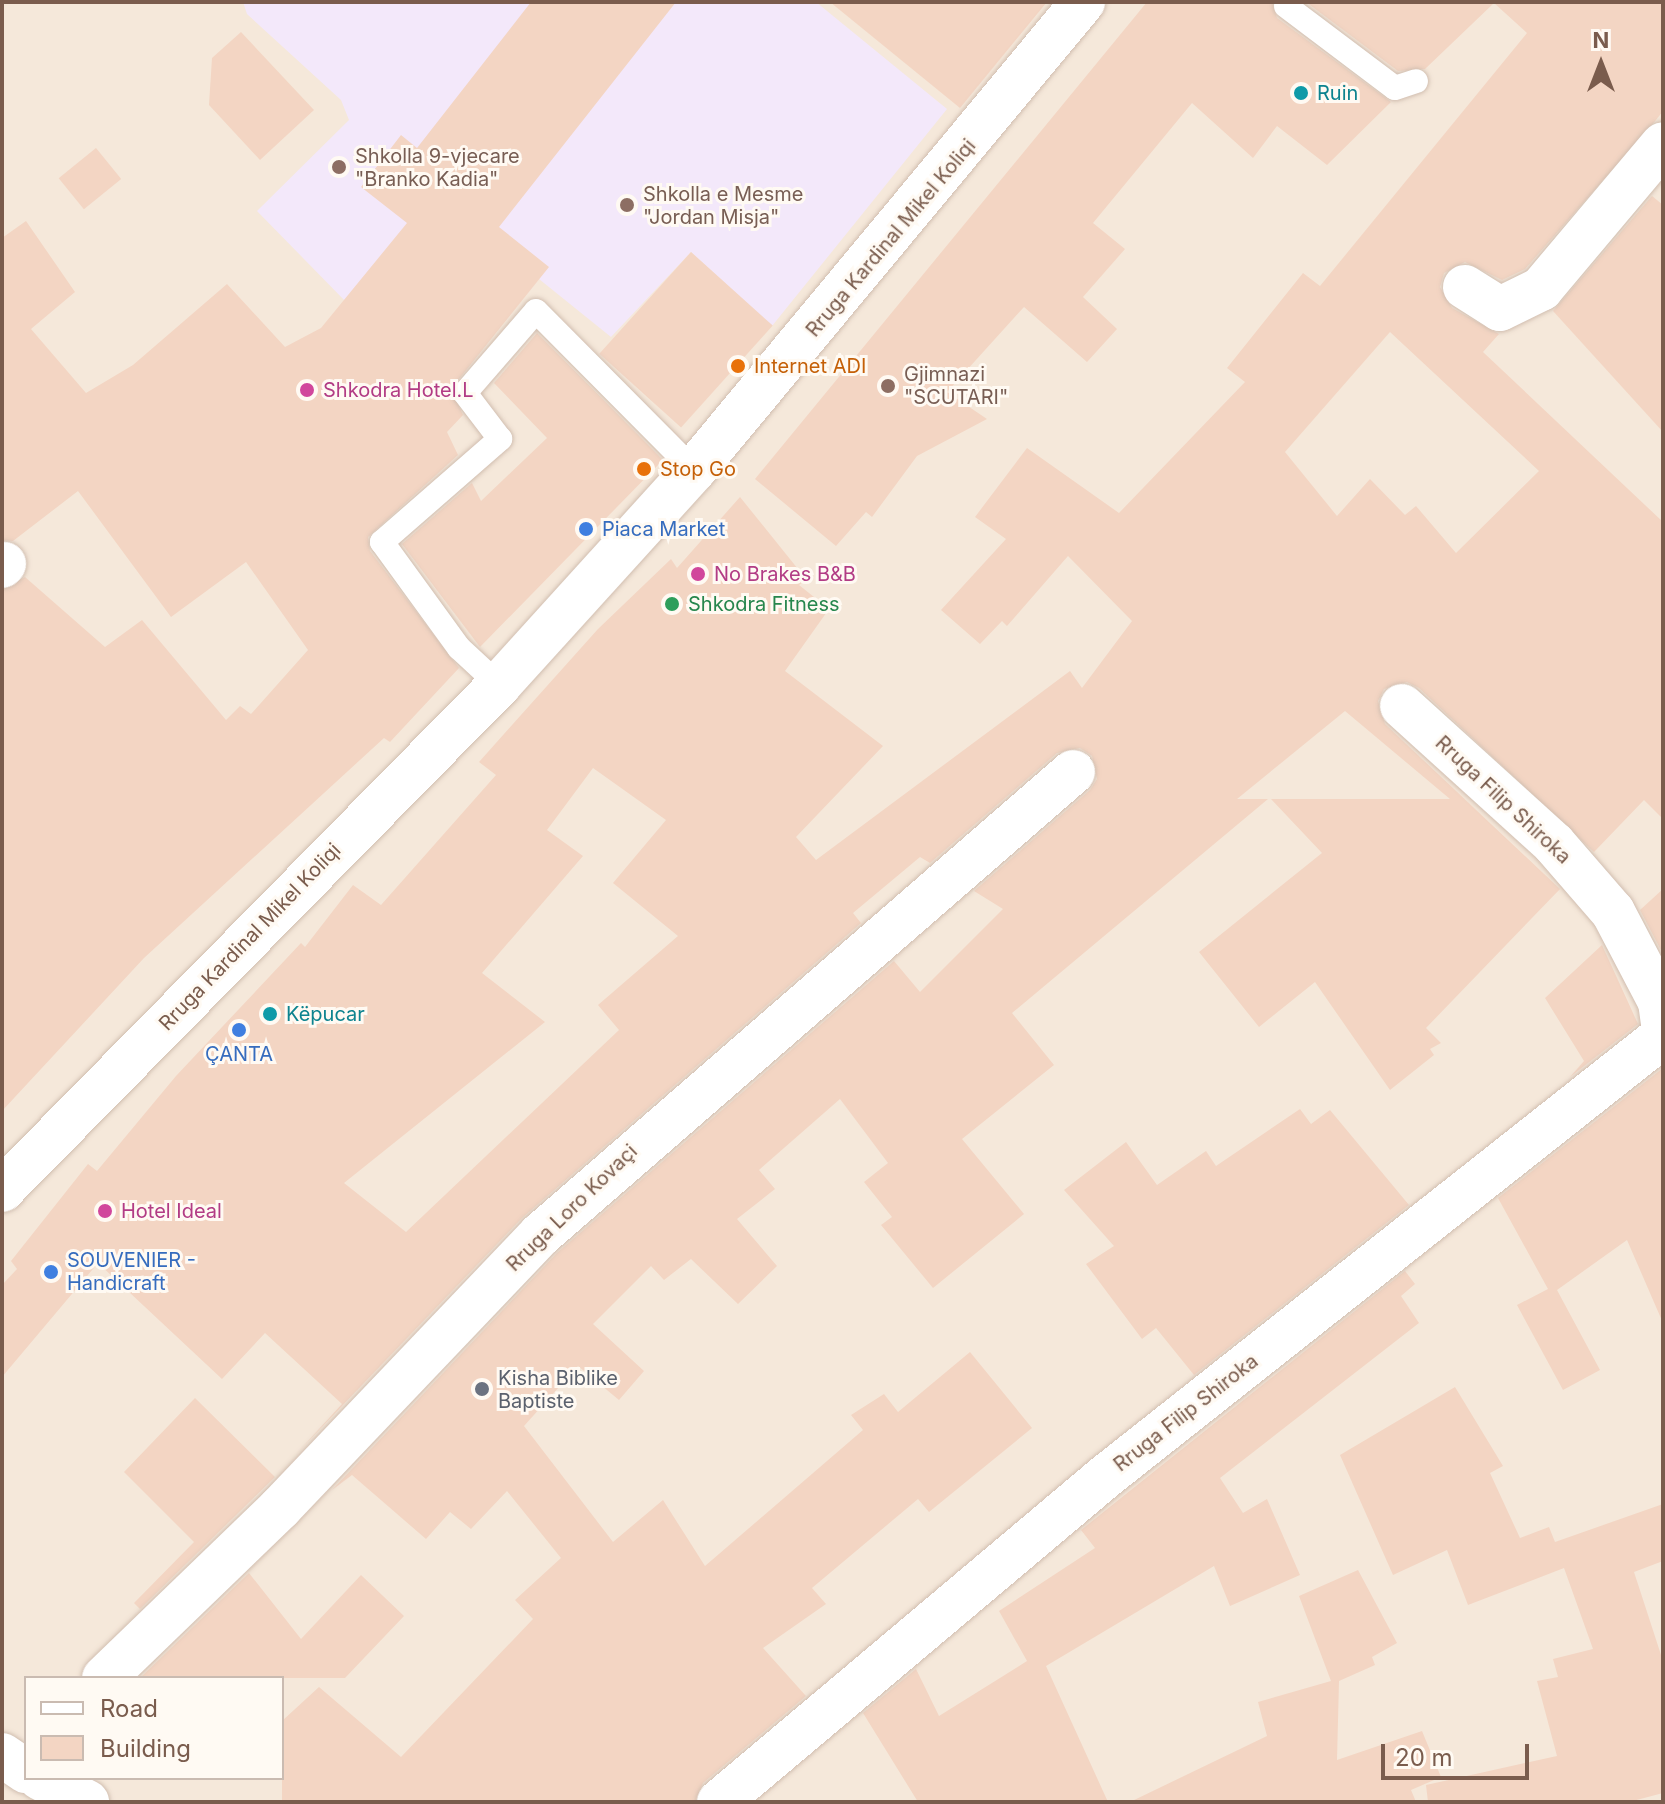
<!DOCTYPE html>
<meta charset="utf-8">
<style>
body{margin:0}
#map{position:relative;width:1665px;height:1804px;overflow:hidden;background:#fdf6ec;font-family:Inter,sans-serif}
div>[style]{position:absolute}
.residential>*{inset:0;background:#f5e8da}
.education>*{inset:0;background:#f3e8fa}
.building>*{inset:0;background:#f3d5c3;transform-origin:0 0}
.roads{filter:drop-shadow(0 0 2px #d1beb0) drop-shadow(0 0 2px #d1beb0)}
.service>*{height:24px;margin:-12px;padding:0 12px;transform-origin:12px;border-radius:12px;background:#fff}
.minor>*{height:44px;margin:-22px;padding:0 22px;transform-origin:22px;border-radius:22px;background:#fff}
.tertiary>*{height:44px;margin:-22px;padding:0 22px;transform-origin:22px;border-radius:22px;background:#fff}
.dots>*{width:22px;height:22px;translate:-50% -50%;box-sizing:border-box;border:4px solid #fffaf3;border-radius:50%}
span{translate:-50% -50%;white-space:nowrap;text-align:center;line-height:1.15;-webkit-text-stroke:6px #fffaf3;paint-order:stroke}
.culture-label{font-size:20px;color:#0d838f}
.left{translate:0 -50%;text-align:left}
.education-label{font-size:20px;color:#785e54}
.street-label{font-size:20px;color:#7a5c4d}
.food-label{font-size:20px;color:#c56008}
.hotel-label{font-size:20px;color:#b23c85}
.shop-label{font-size:20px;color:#366cbe}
.leisure-label{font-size:20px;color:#27864d}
.worship-label{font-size:20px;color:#5b616d}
.frame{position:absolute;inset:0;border:4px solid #7a5c4d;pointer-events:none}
.legend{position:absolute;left:24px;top:1676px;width:260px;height:104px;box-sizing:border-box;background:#fffaf3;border:2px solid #cabbb1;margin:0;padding:10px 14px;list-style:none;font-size:24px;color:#7a5c4d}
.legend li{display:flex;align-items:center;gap:16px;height:40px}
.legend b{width:40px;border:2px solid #cabbb1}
.north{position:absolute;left:1561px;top:24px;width:80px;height:80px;-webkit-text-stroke:6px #fffaf3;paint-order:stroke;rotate:0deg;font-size:22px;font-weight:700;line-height:32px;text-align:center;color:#7a5c4d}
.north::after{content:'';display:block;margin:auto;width:28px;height:36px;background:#7a5c4d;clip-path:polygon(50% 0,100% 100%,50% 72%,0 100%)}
.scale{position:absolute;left:1381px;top:1744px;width:148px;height:36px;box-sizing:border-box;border:4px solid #7a5c4d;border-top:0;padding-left:10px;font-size:24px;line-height:28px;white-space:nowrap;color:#7a5c4d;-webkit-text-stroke:6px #fffaf3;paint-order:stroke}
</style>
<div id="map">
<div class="residential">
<div style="clip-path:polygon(evenodd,2px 2px,1663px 2px,1663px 1802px,2px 1802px,2px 2px,26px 1678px,282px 1678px,282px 1778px,26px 1778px,26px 1678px)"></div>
</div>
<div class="education">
<div style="clip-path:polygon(243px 2px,816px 2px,947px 109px,772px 326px,691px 252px,611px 337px,539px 279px,441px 399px,257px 211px,349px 120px,341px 100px,247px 14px)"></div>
</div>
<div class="building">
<div style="clip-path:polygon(531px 2px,676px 2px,499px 227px,549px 267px,451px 389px,463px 415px,447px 432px,458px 455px,368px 537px,370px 551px,459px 668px,390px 742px,384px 738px,144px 958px,2px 1111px,2px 590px,25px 577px,105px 647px,142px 620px,226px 720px,240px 706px,251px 714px,308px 650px,246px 562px,171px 617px,78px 491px,13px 541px,2px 540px,2px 238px,26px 221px,75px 292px,31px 329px,86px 393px,133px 365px,227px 284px,285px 347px,321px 328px,407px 223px,361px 187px,401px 135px,417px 148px)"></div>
<div style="clip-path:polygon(830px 2px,1047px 2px,960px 108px)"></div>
<div style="clip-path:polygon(1147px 2px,1272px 2px,1277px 18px,1391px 102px,1327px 165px,1277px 126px,1253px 158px,1192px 103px,1093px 223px,1125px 249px,1083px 297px,1117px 329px,1087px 362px,1024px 307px,947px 392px,987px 419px,917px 456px,872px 517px,866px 512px,836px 546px,755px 479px)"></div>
<div style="clip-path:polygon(evenodd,1306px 2px,1663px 2px,1663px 111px,1656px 120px,1525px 269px,1502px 280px,1465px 262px,1444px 273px,1440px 287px,1452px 308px,1499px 334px,1483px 352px,1663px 522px,1663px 819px,1644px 800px,1594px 852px,1419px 688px,1407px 682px,1384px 689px,1378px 701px,1385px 724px,1560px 889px,1426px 1028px,1441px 1043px,1430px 1049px,1434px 1055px,1390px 1090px,1315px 982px,1259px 1027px,1199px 952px,1322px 853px,1271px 799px,1450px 799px,1345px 711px,1237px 799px,1268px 799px,1012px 1013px,1054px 1065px,962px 1139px,1024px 1214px,933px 1288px,881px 1225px,892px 1217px,864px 1182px,888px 1163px,840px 1099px,759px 1170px,775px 1189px,737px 1219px,777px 1266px,738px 1304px,691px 1259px,664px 1280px,651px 1266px,593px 1324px,644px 1371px,619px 1400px,578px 1366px,524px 1426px,613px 1542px,663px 1500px,705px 1566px,863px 1430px,851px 1415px,884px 1394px,898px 1412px,970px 1352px,1032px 1428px,929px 1512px,918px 1499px,812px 1588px,826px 1604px,763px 1648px,806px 1696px,703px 1783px,695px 1802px,282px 1802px,282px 1721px,319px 1687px,401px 1757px,533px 1619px,515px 1600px,561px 1558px,507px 1491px,471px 1529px,450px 1512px,426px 1539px,352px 1475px,332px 1490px,557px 1253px,894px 961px,920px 992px,1003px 909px,974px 891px,1090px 790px,1097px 779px,1092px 756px,1080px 748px,1057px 753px,930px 863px,920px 857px,853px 913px,861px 923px,522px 1218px,297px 1453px,342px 1404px,265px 1333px,222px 1379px,98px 1263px,2px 1377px,2px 1285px,17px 1269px,11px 1261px,88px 1164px,97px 1171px,176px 1076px,301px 943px,305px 947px,353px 885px,381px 905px,496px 775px,479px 762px,598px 629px,671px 559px,677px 568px,740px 497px,806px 579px,799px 585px,829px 609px,785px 671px,883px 746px,796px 837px,816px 860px,1070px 671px,1082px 688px,1132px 621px,1068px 556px,1007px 626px,1002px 621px,980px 644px,941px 610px,1006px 539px,975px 517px,1027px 448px,1119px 513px,1245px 382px,1227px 368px,1303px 273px,1320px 286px,1527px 33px,1494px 3px,1425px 69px,1398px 71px,1306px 2px,1390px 332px,1539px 471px,1456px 553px,1416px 506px,1405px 515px,1370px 479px,1337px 516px,1285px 452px,1390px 332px,1306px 2px,593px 768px,666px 820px,613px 883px,678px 936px,598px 1005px,619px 1030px,406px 1232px,344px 1183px,545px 1022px,482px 973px,583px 856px,547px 830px,593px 768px)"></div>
<div style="clip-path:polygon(241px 32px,314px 110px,260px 160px,209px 105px,212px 58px)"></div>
<div style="left:96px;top:148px;width:40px;height:48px;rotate:51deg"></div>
<div style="clip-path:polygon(1652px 196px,1663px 205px,1663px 432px,1553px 311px)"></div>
<div style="left:691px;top:252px;width:110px;height:137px;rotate:42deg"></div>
<div style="clip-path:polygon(537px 333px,663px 460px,480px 647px,402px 544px,472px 483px,481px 501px,547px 438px,494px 383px)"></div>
<div style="clip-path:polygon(1663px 889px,1663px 954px,1640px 910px)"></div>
<div style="clip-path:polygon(1602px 945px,1638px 1024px,1570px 1077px,1584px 1061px,1545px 998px)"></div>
<div style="clip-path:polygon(1663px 1068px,1663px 1323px,1627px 1240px,1557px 1290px,1600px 1370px,1563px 1390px,1517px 1305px,1548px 1289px,1498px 1198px)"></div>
<div style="clip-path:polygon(1300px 1109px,1311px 1124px,1330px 1110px,1409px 1205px,1194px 1375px,1156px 1328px,1142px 1339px,1086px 1264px,1114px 1246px,1064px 1190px,1126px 1142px,1157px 1185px,1206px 1151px,1216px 1166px)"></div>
<div style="clip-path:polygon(1405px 1271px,1415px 1284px,1401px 1296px,1419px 1323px,1220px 1478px,1243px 1513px,1267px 1499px,1300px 1575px,1230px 1606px,1214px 1566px,1046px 1666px,1108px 1802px,918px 1802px,863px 1713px,916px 1669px,939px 1716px,1027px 1661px,999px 1611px,1095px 1548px,1081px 1530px)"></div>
<div style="clip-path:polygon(1455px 1387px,1503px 1466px,1490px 1473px,1520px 1538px,1549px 1527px,1555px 1542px,1663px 1504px,1663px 1561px,1634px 1572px,1663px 1661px,1663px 1793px,1629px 1802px,1428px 1802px,1426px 1785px,1557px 1756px,1537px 1681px,1558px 1677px,1553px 1659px,1593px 1649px,1564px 1568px,1468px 1605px,1447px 1550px,1393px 1575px,1340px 1455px)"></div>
<div style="clip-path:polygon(195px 1398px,275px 1477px,140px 1609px,134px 1603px,194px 1542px,124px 1472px)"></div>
<div style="clip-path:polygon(1358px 1570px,1397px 1643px,1372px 1657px,1375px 1665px,1339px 1681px,1337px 1760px,1422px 1731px,1441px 1777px,1411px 1790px,1416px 1802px,1130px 1802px,1267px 1736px,1258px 1702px,1331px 1681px,1299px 1596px)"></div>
<div style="clip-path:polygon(249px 1573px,301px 1639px,361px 1575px,404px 1616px,345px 1678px,140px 1678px)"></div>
</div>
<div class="roads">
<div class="service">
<div style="left:1286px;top:6px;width:136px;rotate:37deg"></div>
<div style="left:1395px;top:88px;width:22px;rotate:-18deg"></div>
<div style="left:499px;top:685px;width:54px;rotate:-137.2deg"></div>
<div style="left:459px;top:648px;width:131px;rotate:-126deg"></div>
<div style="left:382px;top:542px;width:157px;rotate:-41.1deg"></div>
<div style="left:500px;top:439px;width:58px;rotate:-127.3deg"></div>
<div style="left:465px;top:393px;width:108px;rotate:-49.1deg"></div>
<div style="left:536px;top:311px;width:224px;rotate:45.2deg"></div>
</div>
<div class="minor">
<div style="left:1465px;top:287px;width:41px;rotate:32.2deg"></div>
<div style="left:1500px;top:309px;width:46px;rotate:-26deg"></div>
<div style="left:1541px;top:289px;width:189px;rotate:-49.9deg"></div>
<div style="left:2px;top:566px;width:3px;rotate:-45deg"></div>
<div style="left:1402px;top:706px;width:205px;rotate:42.2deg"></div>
<div style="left:1554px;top:844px;width:90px;rotate:49.1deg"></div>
<div style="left:1613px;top:912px;width:102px;rotate:62.4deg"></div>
<div style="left:1660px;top:1002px;width:22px;rotate:82deg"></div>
<div style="left:104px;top:1678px;width:245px;rotate:-44deg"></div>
<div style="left:280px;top:1508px;width:377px;rotate:-46.4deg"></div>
<div style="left:540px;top:1235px;width:706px;rotate:-40.98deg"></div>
<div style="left:2px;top:1755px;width:29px;rotate:34deg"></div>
<div style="left:40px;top:1778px;width:53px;rotate:27.1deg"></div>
<div style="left:719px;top:1802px;width:506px;rotate:-40.11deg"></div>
<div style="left:1106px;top:1476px;width:710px;rotate:-38.31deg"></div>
</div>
<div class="tertiary">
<div style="left:2px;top:1190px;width:709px;rotate:-45.46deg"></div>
<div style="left:499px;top:685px;width:290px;rotate:-47.8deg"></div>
<div style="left:694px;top:470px;width:609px;rotate:-50.27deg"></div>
</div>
</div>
<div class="dots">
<div style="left:1301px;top:93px;background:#0f9aa8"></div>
<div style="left:339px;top:167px;background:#8d6e63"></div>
<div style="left:627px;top:205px;background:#8d6e63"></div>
<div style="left:738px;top:366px;background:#e8710a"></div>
<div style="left:888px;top:386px;background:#8d6e63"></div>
<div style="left:307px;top:390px;background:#d1479c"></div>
<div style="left:644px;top:469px;background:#e8710a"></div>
<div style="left:586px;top:529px;background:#3f7fe0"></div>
<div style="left:698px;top:574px;background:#d1479c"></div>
<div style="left:672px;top:604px;background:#2e9e5b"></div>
<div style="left:270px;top:1014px;background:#0f9aa8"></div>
<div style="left:239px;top:1030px;background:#3f7fe0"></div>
<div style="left:105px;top:1211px;background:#d1479c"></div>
<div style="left:51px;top:1272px;background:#3f7fe0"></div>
<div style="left:482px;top:1389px;background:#6b7280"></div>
</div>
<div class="culture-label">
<span class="left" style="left:1317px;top:93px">Ruin</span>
<span class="left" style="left:286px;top:1014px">Këpucar</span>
</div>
<div class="education-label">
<span class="left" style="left:355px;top:168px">Shkolla 9-vjecare<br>"Branko Kadia"</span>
<span class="left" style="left:643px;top:206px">Shkolla e Mesme<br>"Jordan Misja"</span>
<span class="left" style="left:904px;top:386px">Gjimnazi<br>"SCUTARI"</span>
</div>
<div class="street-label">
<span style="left:891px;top:238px;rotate:-50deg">Rruga Kardinal Mikel Koliqi</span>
<span style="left:1503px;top:800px;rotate:43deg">Rruga Filip Shiroka</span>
<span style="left:250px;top:937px;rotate:-46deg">Rruga Kardinal Mikel Koliqi</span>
<span style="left:572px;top:1208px;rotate:-44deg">Rruga Loro Kovaçi</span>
<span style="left:1186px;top:1413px;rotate:-38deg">Rruga Filip Shiroka</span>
</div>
<div class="food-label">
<span class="left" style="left:754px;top:366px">Internet ADI</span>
<span class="left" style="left:660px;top:469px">Stop Go</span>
</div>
<div class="hotel-label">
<span class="left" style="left:323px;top:390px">Shkodra Hotel.L</span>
<span class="left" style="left:714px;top:574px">No Brakes B&amp;B</span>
<span class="left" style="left:121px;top:1211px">Hotel Ideal</span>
</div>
<div class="shop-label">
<span class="left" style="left:602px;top:529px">Piaca Market</span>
<span style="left:239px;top:1054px">ÇANTA</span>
<span class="left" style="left:67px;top:1272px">SOUVENIER -<br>Handicraft</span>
</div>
<div class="leisure-label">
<span class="left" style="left:688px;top:604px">Shkodra Fitness</span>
</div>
<div class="worship-label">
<span class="left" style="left:498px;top:1390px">Kisha Biblike<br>Baptiste</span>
</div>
<div class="frame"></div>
<ul class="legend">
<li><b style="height:10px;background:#fff"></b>Road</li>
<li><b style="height:22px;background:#f3d5c3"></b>Building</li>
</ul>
<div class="north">N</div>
<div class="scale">20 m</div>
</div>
